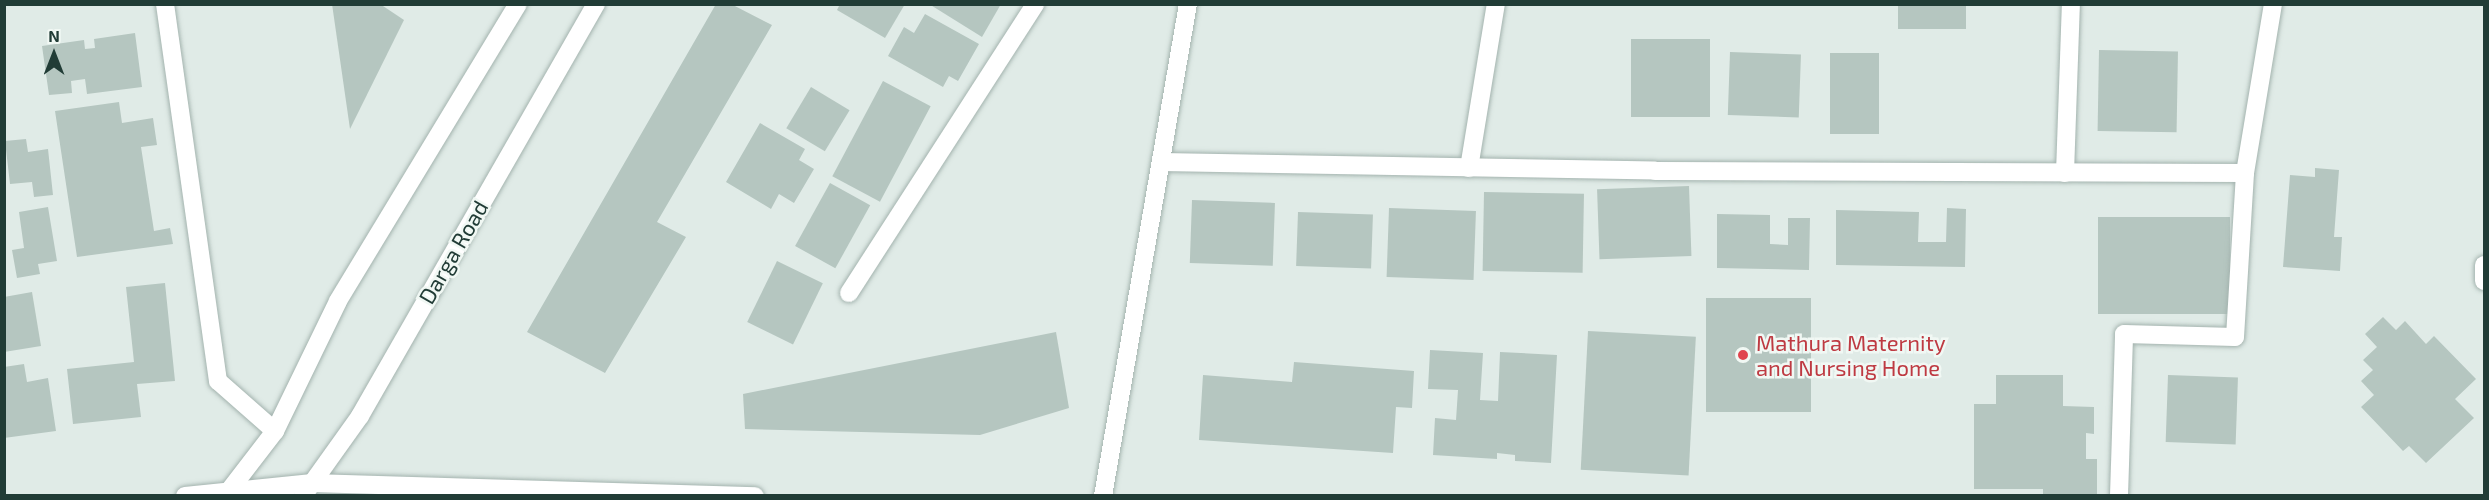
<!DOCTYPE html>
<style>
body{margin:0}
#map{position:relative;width:2489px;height:500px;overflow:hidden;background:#e0ebe7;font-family:"Exo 2",sans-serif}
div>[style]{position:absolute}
.building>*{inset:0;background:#b5c6c0;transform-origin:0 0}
.roads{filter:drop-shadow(0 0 2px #a3b3ae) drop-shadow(0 0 2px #a3b3ae)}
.street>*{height:18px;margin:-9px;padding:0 9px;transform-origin:9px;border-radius:9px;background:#fff}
.secondary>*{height:18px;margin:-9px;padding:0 9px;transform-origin:9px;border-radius:9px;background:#fff}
.dots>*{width:16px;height:16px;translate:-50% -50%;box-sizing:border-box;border:3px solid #f1f8f4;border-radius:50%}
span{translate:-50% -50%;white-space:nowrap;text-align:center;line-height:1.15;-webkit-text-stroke:5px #f1f8f4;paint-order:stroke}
.street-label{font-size:22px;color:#213c36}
.health-label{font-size:22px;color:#be3a42}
.left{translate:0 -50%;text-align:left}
.frame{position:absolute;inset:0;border:6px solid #213c36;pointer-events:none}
.north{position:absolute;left:24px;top:24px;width:60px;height:60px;-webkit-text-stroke:4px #f1f8f4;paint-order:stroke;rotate:0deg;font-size:16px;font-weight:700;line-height:24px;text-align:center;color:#213c36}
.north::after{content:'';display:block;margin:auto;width:21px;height:27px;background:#213c36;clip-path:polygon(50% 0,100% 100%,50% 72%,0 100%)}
</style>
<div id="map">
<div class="building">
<div style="clip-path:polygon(332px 4px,380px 4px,404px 20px,350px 129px)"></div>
<div style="clip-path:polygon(716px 4px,731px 4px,772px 25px,657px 222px,686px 237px,605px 373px,527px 332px)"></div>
<div style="clip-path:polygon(840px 4px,905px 4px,885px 38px,837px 10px)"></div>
<div style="clip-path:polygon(929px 4px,1001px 4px,982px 37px)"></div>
<div style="left:1898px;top:4px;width:68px;height:25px"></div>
<div style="clip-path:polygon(925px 14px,979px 44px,958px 81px,949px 76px,943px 87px,888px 56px,904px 27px,914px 33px)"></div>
<div style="clip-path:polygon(135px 33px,142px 87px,87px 94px,85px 79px,71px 81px,72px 93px,49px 95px,42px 46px,84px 40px,85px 49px,95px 48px,94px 39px)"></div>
<div style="left:1710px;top:39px;width:78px;height:79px;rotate:90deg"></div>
<div style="left:2099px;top:50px;width:79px;height:81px;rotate:1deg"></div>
<div style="left:1730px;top:52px;width:71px;height:63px;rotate:2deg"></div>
<div style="left:1879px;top:53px;width:81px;height:49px;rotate:90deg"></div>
<div style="left:883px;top:81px;width:54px;height:108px;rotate:28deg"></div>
<div style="left:811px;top:87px;width:45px;height:48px;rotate:31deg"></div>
<div style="clip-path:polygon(119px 102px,122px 123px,153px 118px,157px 145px,141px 147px,154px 231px,170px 228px,173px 244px,77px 257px,55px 111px)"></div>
<div style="clip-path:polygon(760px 123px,805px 149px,799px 160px,814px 169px,794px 203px,779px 194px,771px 209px,726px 182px)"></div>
<div style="clip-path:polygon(26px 139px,28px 152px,48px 149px,53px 195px,34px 197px,32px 182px,10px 184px,5px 141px)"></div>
<div style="clip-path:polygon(2315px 168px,2339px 170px,2334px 237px,2342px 237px,2340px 271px,2283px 267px,2290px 175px,2315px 177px)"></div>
<div style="left:830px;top:183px;width:46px;height:72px;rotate:29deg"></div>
<div style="left:1689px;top:186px;width:70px;height:92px;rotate:88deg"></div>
<div style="left:1484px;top:192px;width:100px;height:79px;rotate:1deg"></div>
<div style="left:1192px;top:200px;width:83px;height:63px;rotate:2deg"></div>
<div style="clip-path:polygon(48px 207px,57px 261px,38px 264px,40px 274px,17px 278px,12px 250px,24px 248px,19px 212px)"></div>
<div style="left:1389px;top:208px;width:87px;height:69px;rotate:2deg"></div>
<div style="clip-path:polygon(1947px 208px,1966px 209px,1965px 267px,1836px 265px,1836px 210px,1919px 212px,1918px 242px,1946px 242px)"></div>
<div style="left:1298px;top:212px;width:75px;height:54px;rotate:2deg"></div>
<div style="clip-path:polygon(1717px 214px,1770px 215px,1770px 244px,1788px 245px,1788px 218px,1810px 218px,1809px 270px,1717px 268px)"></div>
<div style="left:2098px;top:217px;width:132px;height:97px"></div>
<div style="left:777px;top:261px;width:51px;height:68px;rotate:26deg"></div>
<div style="clip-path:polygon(165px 283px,175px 381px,137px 384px,141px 417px,73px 424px,67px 369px,134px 362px,126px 287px)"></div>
<div style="clip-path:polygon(32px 292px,41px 346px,4px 352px,4px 297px)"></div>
<div style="left:1706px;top:298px;width:105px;height:114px"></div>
<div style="clip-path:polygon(2383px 317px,2396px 330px,2405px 321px,2426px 344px,2434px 336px,2476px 379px,2455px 399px,2474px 418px,2426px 463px,2409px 446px,2403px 451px,2361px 407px,2374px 395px,2361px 381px,2373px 370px,2363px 360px,2377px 347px,2365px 334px)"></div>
<div style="left:1588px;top:331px;width:108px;height:139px;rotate:3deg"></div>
<div style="clip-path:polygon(1056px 332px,1069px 408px,980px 435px,745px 429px,743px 394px)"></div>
<div style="clip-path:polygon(1430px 350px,1483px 353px,1480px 400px,1498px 401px,1500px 352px,1557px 355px,1551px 463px,1515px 461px,1515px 455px,1497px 453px,1497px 459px,1433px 455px,1435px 418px,1456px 420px,1458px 390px,1428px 389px)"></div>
<div style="clip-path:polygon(1294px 362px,1414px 371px,1412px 408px,1396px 407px,1393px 453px,1199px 440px,1203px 375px,1292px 382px)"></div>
<div style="clip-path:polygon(24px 364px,27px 382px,48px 378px,56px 431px,4px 438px,4px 367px)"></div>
<div style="clip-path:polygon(1996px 375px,2063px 375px,2063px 406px,2094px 407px,2094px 434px,2086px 433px,2086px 459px,2097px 459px,2097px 496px,2043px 496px,2043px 489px,1974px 489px,1974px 404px,1996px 404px)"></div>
<div style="left:2168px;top:375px;width:70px;height:67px;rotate:2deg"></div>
</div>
<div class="roads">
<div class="street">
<div style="left:165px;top:4px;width:381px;rotate:82deg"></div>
<div style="left:218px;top:381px;width:76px;rotate:41.3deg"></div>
<div style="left:1161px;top:162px;width:494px;rotate:1deg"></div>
<div style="left:1655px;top:171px;width:590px;rotate:0.19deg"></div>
<div style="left:1469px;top:168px;width:166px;rotate:-80.7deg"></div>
<div style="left:2065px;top:173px;width:169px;rotate:-88deg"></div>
<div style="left:2484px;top:265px;width:16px;rotate:90deg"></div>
<div style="left:849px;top:293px;width:344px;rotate:-57.2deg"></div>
<div style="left:1103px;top:496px;width:499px;rotate:-80.2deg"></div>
<div style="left:2119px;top:496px;width:162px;rotate:-88.2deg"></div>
<div style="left:2124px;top:334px;width:111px;rotate:1.5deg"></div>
<div style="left:2235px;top:337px;width:164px;rotate:-86.5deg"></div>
<div style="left:2245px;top:173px;width:171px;rotate:-80.6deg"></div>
</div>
<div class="secondary">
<div style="left:185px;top:496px;width:128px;rotate:-5.8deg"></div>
<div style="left:312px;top:483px;width:443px;rotate:1.7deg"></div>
<div style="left:225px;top:496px;width:82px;rotate:-52.4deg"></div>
<div style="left:275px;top:431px;width:144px;rotate:-64.1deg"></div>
<div style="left:338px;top:301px;width:347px;rotate:-58.8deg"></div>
<div style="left:303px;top:496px;width:98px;rotate:-54.5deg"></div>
<div style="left:360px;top:416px;width:475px;rotate:-60.2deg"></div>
</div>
</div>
<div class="dots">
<div style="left:1743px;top:355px;background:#e0444e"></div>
</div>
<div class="street-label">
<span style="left:453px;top:252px;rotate:-60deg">Darga Road</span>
</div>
<div class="health-label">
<span class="left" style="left:1756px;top:355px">Mathura Maternity<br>and Nursing Home</span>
</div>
<div class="frame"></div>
<div class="north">N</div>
</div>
